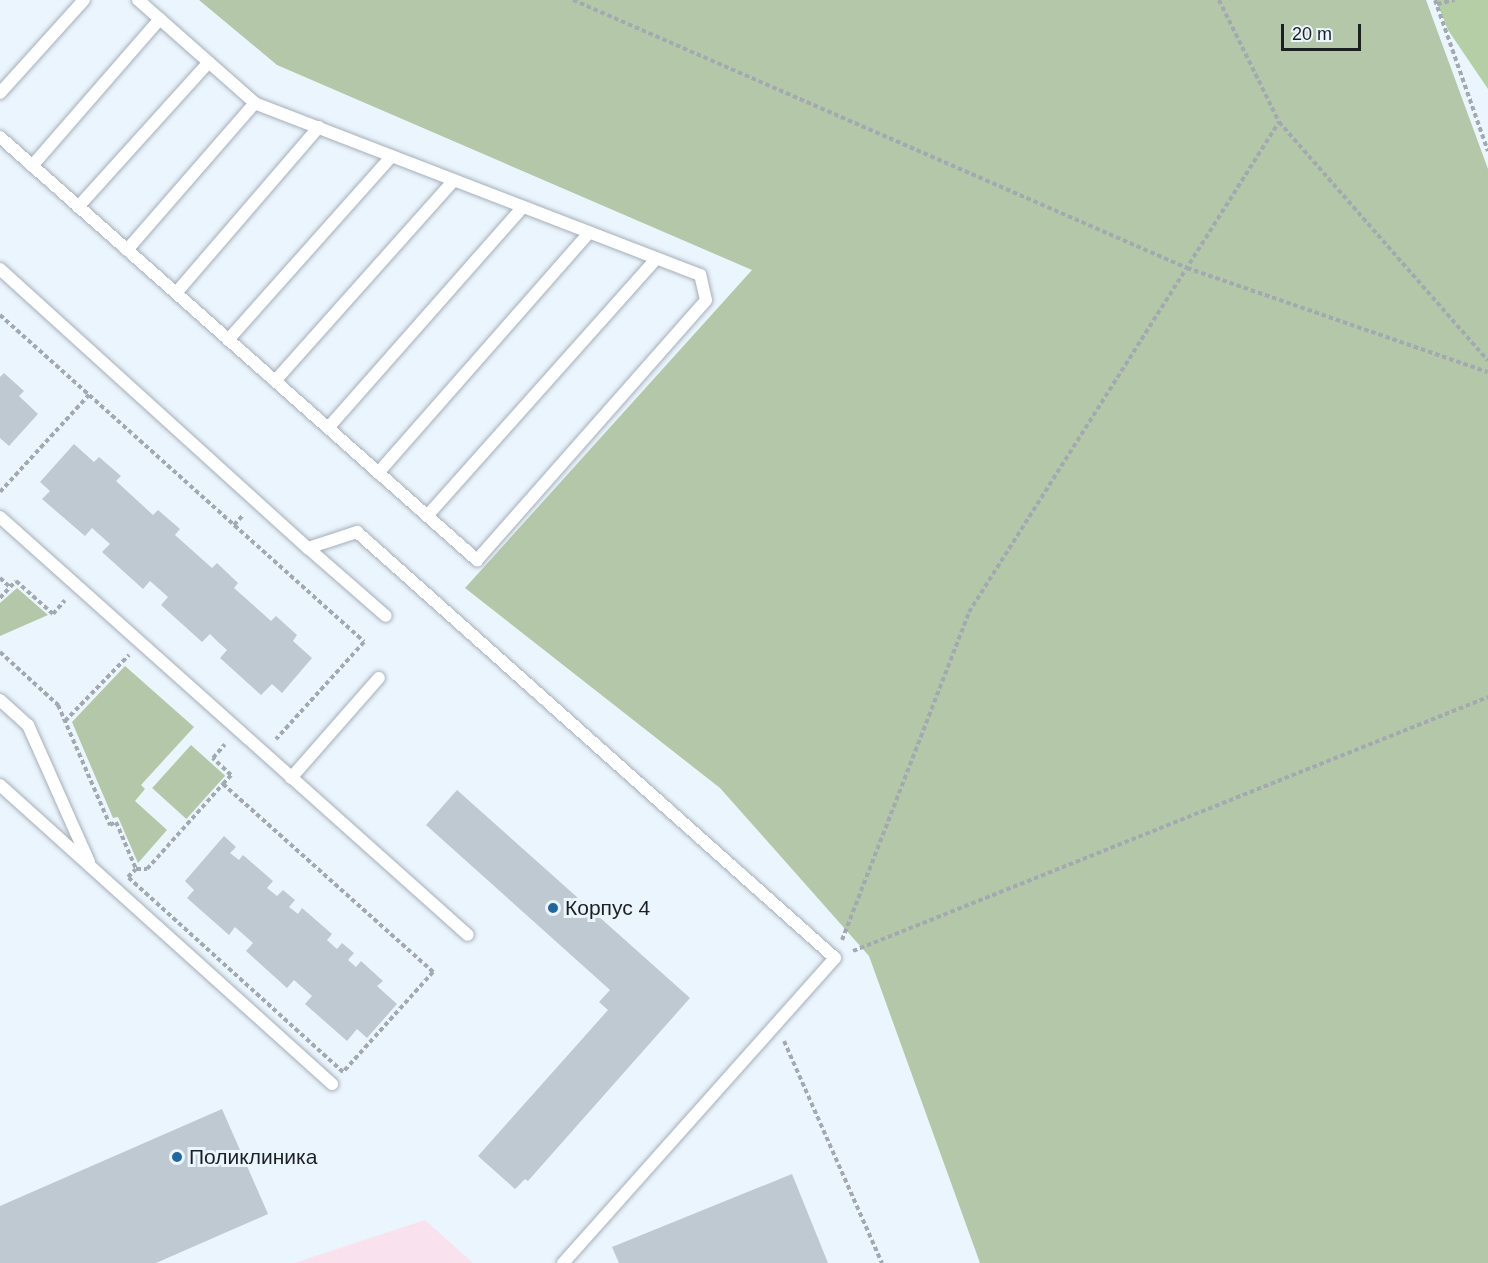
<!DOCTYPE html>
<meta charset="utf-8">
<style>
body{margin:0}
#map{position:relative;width:1488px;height:1263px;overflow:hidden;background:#ebf5fe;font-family:Arial,sans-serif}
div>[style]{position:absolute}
.education>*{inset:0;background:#f9e2ee}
.green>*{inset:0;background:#b5c7a9;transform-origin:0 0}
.forest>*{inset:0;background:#b6cea6}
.building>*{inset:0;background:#bfc9d1}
.path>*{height:4px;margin-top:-2px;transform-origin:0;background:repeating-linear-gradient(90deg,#a2a9b0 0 4.5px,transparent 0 7.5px)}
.roads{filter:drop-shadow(0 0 2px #a6afb8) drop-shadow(0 0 2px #a6afb8)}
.service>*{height:12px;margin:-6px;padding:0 6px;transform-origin:6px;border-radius:6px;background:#fff}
.dots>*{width:16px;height:16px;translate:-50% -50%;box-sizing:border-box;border:3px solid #ebf5fe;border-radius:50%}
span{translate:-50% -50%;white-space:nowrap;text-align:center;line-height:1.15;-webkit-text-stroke:6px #ebf5fe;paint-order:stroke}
.poi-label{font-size:21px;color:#1c2023}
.left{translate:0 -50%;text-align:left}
.scale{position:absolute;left:1281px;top:24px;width:80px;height:27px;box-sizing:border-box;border:3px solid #1c2023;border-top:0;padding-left:8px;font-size:18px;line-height:21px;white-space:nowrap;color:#1c2023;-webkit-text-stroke:4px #ebf5fe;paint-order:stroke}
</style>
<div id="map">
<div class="education">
<div style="clip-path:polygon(425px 1220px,473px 1263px,294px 1263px)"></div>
</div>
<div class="green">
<div style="clip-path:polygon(199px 0,1426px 0,1488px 169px,1488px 1263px,980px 1263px,869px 956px,720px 788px,465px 588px,752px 270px,277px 65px)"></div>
<div style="clip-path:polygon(17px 588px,48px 615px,0 636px,0 603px)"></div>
<div style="clip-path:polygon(125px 666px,194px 727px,141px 785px,145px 789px,135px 801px,167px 830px,138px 863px,118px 817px,113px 818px,72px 722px)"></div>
<div style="left:191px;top:745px;width:46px;height:58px;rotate:42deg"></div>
</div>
<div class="forest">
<div style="clip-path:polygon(1436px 0,1488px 0,1488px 89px,1448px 30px)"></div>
</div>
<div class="building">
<div style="clip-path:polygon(4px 373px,24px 391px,19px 396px,38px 414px,9px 446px,0 438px,0 377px)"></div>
<div style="clip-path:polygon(74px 444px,94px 462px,99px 457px,121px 476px,116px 481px,153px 515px,158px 510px,180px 529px,175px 535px,212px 568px,217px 563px,238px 583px,234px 588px,271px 621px,276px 616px,297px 635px,293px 641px,312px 658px,282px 693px,272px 684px,261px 695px,220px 658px,227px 650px,218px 642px,210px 634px,202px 642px,161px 605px,168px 597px,150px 581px,143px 589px,102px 552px,110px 544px,92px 528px,85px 536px,42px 499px,50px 491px,40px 482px)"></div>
<div style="clip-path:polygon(457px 790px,690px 998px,528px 1181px,525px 1179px,515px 1189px,478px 1156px,608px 1010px,599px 1002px,610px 990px,426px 825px)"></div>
<div style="clip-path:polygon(224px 836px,236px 847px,230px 853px,239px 860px,243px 855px,273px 881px,267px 888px,277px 896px,283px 890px,295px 900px,289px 907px,298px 914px,302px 908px,332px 934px,327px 940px,337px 949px,342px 943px,354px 953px,348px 960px,356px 967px,361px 961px,383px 981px,377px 986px,397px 1004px,367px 1038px,357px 1029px,347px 1041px,305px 1004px,312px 996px,294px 980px,287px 988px,246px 951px,253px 943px,235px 927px,229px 935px,187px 898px,194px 890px,185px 881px)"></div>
<div style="clip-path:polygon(222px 1109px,268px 1214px,156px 1263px,0 1263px,0 1206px)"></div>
<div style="clip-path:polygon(792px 1174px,828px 1263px,619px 1263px,612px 1247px)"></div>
</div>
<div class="path">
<div style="left:573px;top:0;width:670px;rotate:23.58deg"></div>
<div style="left:1187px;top:268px;width:318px;rotate:19.1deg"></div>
<div style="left:1219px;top:0;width:136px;rotate:63.8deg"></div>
<div style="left:1279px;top:122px;width:317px;rotate:48.8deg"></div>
<div style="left:1435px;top:0;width:160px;rotate:70.7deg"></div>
<div style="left:1437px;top:4px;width:18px;rotate:-13deg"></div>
<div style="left:0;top:315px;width:489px;rotate:41.9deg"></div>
<div style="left:364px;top:642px;width:131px;rotate:132.2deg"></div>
<div style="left:0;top:492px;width:132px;rotate:-47.5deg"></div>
<div style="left:234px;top:525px;width:13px;rotate:-48deg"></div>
<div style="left:0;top:578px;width:13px;rotate:42deg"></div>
<div style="left:0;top:598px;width:23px;rotate:-47deg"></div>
<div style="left:16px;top:581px;width:50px;rotate:41.7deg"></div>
<div style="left:53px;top:614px;width:18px;rotate:-49deg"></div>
<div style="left:0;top:652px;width:79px;rotate:42.4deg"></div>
<div style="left:58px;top:705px;width:131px;rotate:66.6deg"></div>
<div style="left:110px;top:825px;width:7px;rotate:-27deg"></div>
<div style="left:116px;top:822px;width:51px;rotate:66.9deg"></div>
<div style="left:65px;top:721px;width:92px;rotate:-45.9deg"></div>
<div style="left:223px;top:784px;width:282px;rotate:41.8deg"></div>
<div style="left:433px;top:972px;width:135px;rotate:132deg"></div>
<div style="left:343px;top:1072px;width:290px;rotate:-137.8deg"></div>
<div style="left:128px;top:877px;width:11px;rotate:-45deg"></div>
<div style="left:136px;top:869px;width:11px"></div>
<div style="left:147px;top:869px;width:114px;rotate:-48.2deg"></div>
<div style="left:223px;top:784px;width:12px;rotate:-48deg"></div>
<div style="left:231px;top:775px;width:25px;rotate:-137deg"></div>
<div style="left:213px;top:758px;width:18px;rotate:-49deg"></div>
<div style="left:842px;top:940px;width:352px;rotate:-68.8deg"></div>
<div style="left:969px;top:612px;width:580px;rotate:-57.68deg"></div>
<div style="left:853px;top:951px;width:684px;rotate:-21.8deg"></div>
<div style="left:784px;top:1041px;width:243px;rotate:66.2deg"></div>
</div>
<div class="roads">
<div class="service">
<div style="left:0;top:93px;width:125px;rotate:-47.9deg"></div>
<div style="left:0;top:137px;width:638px;rotate:41.57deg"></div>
<div style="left:477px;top:560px;width:346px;rotate:-48.6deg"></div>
<div style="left:706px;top:300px;width:26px;rotate:-103deg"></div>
<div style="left:700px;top:275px;width:477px;rotate:-158.9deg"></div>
<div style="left:255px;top:103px;width:156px;rotate:-138.6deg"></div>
<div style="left:32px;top:166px;width:195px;rotate:-49deg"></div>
<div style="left:78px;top:207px;width:195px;rotate:-47.9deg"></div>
<div style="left:127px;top:250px;width:195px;rotate:-49deg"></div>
<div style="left:0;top:269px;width:416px;rotate:42.2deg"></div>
<div style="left:308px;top:548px;width:52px;rotate:-18.1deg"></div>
<div style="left:357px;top:532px;width:640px;rotate:41.71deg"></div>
<div style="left:835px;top:958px;width:409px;rotate:131.7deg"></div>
<div style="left:176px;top:293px;width:219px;rotate:-49.3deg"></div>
<div style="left:228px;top:340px;width:246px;rotate:-48.3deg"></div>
<div style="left:275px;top:381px;width:269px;rotate:-48.3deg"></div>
<div style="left:328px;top:428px;width:295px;rotate:-48.6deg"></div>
<div style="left:378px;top:473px;width:320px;rotate:-48.7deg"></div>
<div style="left:427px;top:516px;width:344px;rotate:-48.3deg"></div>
<div style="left:0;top:517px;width:627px;rotate:41.77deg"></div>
<div style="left:308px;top:548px;width:103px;rotate:41.1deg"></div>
<div style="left:0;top:700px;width:38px;rotate:42deg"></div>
<div style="left:28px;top:725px;width:150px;rotate:66deg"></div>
<div style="left:291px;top:778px;width:133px;rotate:-48.7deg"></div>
<div style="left:0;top:785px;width:447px;rotate:42deg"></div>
</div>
</div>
<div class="dots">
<div style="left:553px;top:908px;background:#21679b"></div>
<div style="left:177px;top:1157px;background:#21679b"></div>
</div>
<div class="poi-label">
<span class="left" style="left:565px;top:908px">Корпус 4</span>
<span class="left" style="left:189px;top:1157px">Поликлиника</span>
</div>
<div class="scale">20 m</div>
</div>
